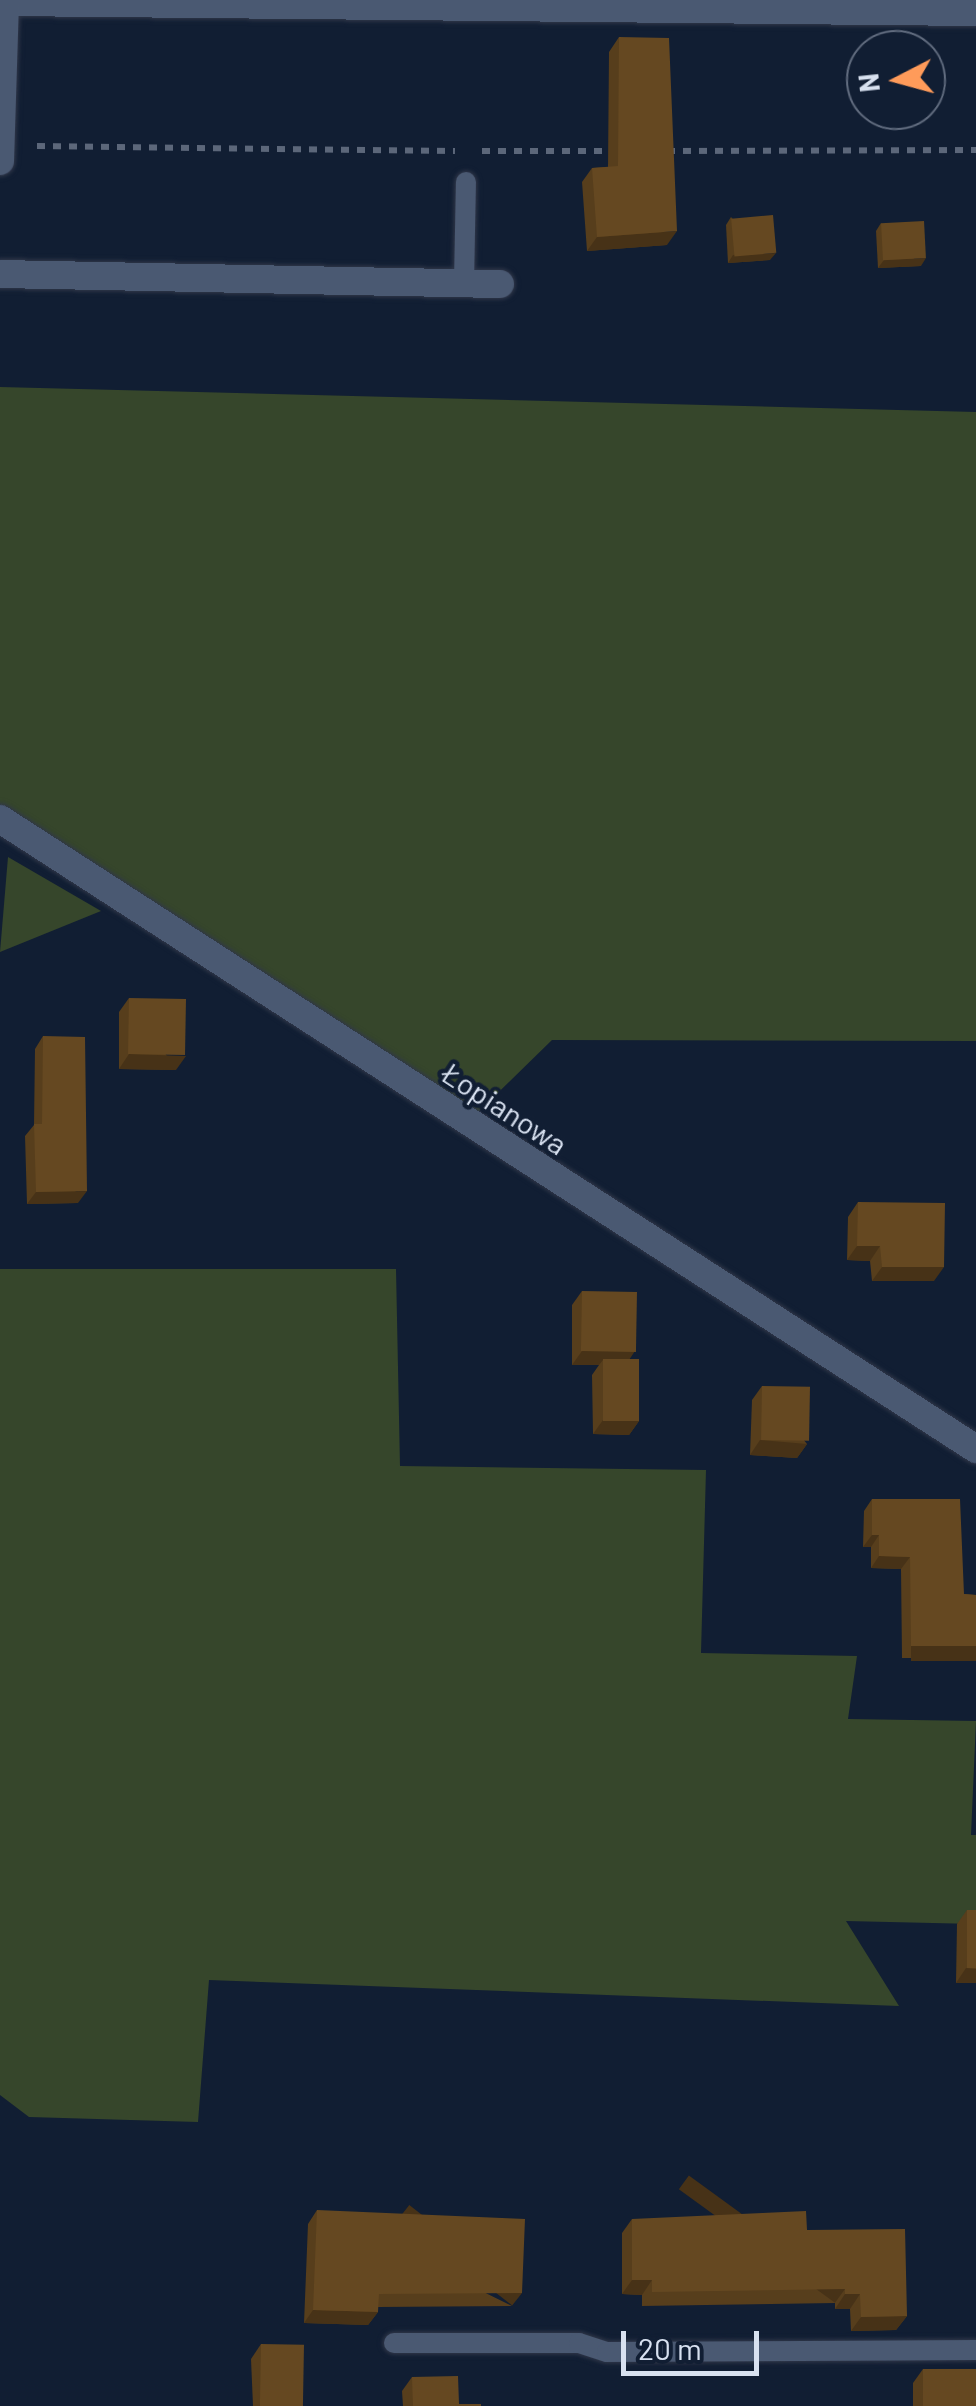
<!DOCTYPE html>
<meta charset="utf-8">
<style>
body{margin:0}
#map{position:relative;width:976px;height:2406px;overflow:hidden;background:#111e33;font-family:Barlow,sans-serif}
div>[style]{position:absolute}
.green>*{inset:0;background:#36462b}
.path>*{height:6px;margin-top:-3px;transform-origin:0;background:repeating-linear-gradient(90deg,#5c677a 0 8px,transparent 0 16px)}
.roads{filter:drop-shadow(0 0 2px #303749) drop-shadow(0 0 2px #303749)}
.service>*{height:20px;margin:-10px;padding:0 10px;transform-origin:10px;border-radius:10px;background:#4a5972}
.minor>*{height:28px;margin:-14px;padding:0 14px;transform-origin:14px;border-radius:14px;background:#4a5972}
.wall>*{inset:0;background:#573e1c}
.shaded-wall>*{inset:0;background:#473217;transform-origin:0 0}
.building>*{inset:0;background:#654821;transform-origin:0 0}
span{translate:-50% -50%;white-space:nowrap;text-align:center;line-height:1.15;-webkit-text-stroke:9px #111e33;paint-order:stroke}
.street-label{font-size:30px;color:#d8e1f0}
.north{position:absolute;left:846px;top:30px;width:100px;height:100px;box-sizing:border-box;background:#111e33;border:2px solid #616c7f;border-radius:50%;rotate:264deg;font-size:28px;font-weight:700;line-height:40px;text-align:center;color:#d8e1f0}
.north::after{content:'';display:block;margin:auto;width:35px;height:45px;background:#ff9b5a;clip-path:polygon(50% 0,100% 100%,50% 72%,0 100%)}
.scale{position:absolute;left:621px;top:2331px;width:138px;height:45px;box-sizing:border-box;border:5px solid #d8e1f0;border-top:0;padding-left:12px;font-size:30px;line-height:35px;white-space:nowrap;color:#d8e1f0;-webkit-text-stroke:8px #111e33;paint-order:stroke}
</style>
<div id="map">
<div class="green">
<div style="clip-path:polygon(0 387px,976px 412px,976px 1041px,552px 1040px,467px 1123px,0 819px)"></div>
<div style="clip-path:polygon(8px 857px,101px 911px,0 952px)"></div>
<div style="clip-path:polygon(0 1269px,396px 1269px,400px 1466px,706px 1470px,701px 1653px,857px 1656px,848px 1719px,976px 1721px,971px 1835px,976px 1835px,976px 1924px,846px 1921px,899px 2006px,209px 1980px,198px 2122px,29px 2117px,0 2095px)"></div>
</div>
<div class="path">
<div style="left:37px;top:146px;width:418px;rotate:0.7deg"></div>
<div style="left:482px;top:151px;width:133px"></div>
<div style="left:667px;top:151px;width:309px;rotate:-0.2deg"></div>
</div>
<div class="roads">
<div class="service">
<div style="left:464px;top:283px;width:101px;rotate:-88.9deg"></div>
<div style="left:394px;top:2343px;width:185px"></div>
<div style="left:579px;top:2343px;width:29px;rotate:18deg"></div>
<div style="left:607px;top:2352px;width:369px;rotate:-0.3deg"></div>
</div>
<div class="minor">
<div style="left:5px;top:2px;width:971px;rotate:0.59deg"></div>
<div style="left:0;top:161px;width:161px;rotate:-88.2deg"></div>
<div style="left:0;top:274px;width:500px;rotate:1.15deg"></div>
<div style="left:0;top:819px;width:1162px;rotate:32.84deg"></div>
</div>
</div>
<div class="wall">
<div style="clip-path:polygon(619px 37px,667px 245px,587px 251px,582px 182px,592px 168px,608px 167px,609px 52px)"></div>
<div style="clip-path:polygon(731px 217px,770px 260px,728px 263px,726px 225px)"></div>
<div style="clip-path:polygon(881px 223px,921px 266px,878px 268px,876px 231px)"></div>
<div style="clip-path:polygon(129px 998px,176px 1070px,119px 1069px,119px 1012px)"></div>
<div style="clip-path:polygon(43px 1036px,78px 1203px,27px 1204px,25px 1136px,34px 1125px,35px 1049px)"></div>
<div style="clip-path:polygon(858px 1202px,934px 1281px,872px 1281px,870px 1261px,847px 1260px,848px 1217px)"></div>
<div style="clip-path:polygon(582px 1291px,630px 1359px,639px 1421px,629px 1435px,593px 1434px,592px 1375px,599px 1365px,572px 1365px,572px 1305px)"></div>
<div style="clip-path:polygon(762px 1386px,807px 1444px,797px 1458px,750px 1455px,752px 1400px)"></div>
<div style="clip-path:polygon(872px 1499px,964px 1594px,976px 1595px,976px 1658px,902px 1658px,901px 1569px,871px 1568px,871px 1547px,863px 1547px,864px 1511px)"></div>
<div style="clip-path:polygon(967px 1910px,976px 1910px,976px 1983px,956px 1983px,957px 1924px)"></div>
<div style="clip-path:polygon(317px 2210px,512px 2306px,378px 2307px,378px 2312px,368px 2325px,304px 2323px,308px 2224px)"></div>
<div style="clip-path:polygon(632px 2219px,807px 2230px,907px 2316px,896px 2330px,851px 2331px,850px 2309px,835px 2309px,835px 2303px,642px 2306px,642px 2295px,622px 2294px,622px 2233px)"></div>
<div style="clip-path:polygon(261px 2344px,303px 2406px,253px 2406px,251px 2359px)"></div>
<div style="clip-path:polygon(923px 2369px,976px 2406px,913px 2406px,913px 2383px)"></div>
<div style="clip-path:polygon(412px 2377px,459px 2404px,481px 2406px,403px 2406px,402px 2391px)"></div>
</div>
<div class="shaded-wall">
<div style="clip-path:polygon(677px 231px,667px 245px,587px 251px,597px 237px)"></div>
<div style="clip-path:polygon(776px 253px,770px 260px,728px 263px,733px 255px)"></div>
<div style="clip-path:polygon(926px 258px,921px 266px,878px 268px,884px 260px)"></div>
<div style="clip-path:polygon(129px 1054px,186px 1056px,176px 1070px,119px 1069px)"></div>
<div style="clip-path:polygon(87px 1191px,78px 1203px,27px 1204px,36px 1192px)"></div>
<div style="clip-path:polygon(857px 1246px,880px 1246px,870px 1261px,847px 1260px)"></div>
<div style="clip-path:polygon(882px 1267px,944px 1267px,934px 1281px,872px 1281px)"></div>
<div style="clip-path:polygon(582px 1351px,635px 1351px,625px 1366px,603px 1360px,599px 1365px,572px 1365px)"></div>
<div style="clip-path:polygon(603px 1420px,639px 1421px,629px 1435px,593px 1434px)"></div>
<div style="clip-path:polygon(760px 1440px,807px 1444px,797px 1458px,750px 1455px)"></div>
<div style="clip-path:polygon(872px 1535px,879px 1535px,871px 1547px,863px 1547px)"></div>
<div style="clip-path:polygon(879px 1556px,910px 1557px,901px 1569px,871px 1568px)"></div>
<div style="left:911px;top:1646px;width:65px;height:15px"></div>
<div style="clip-path:polygon(966px 1968px,976px 1969px,976px 1983px,956px 1983px)"></div>
<div style="clip-path:polygon(632px 2280px,652px 2280px,642px 2295px,622px 2294px)"></div>
<div style="left:845px;top:2289px;width:17px;height:193px;rotate:126deg"></div>
<div style="left:522px;top:2293px;width:16px;height:143px;rotate:128deg"></div>
<div style="clip-path:polygon(845px 2294px,860px 2294px,850px 2309px,835px 2309px)"></div>
<div style="clip-path:polygon(313px 2310px,378px 2312px,368px 2325px,304px 2323px)"></div>
<div style="clip-path:polygon(907px 2316px,896px 2330px,851px 2331px,861px 2317px)"></div>
</div>
<div class="building">
<div style="clip-path:polygon(619px 37px,669px 38px,677px 231px,597px 237px,592px 168px,618px 166px)"></div>
<div style="left:773px;top:215px;width:38px;height:42px;rotate:85deg"></div>
<div style="left:924px;top:221px;width:37px;height:43px;rotate:87deg"></div>
<div style="left:129px;top:998px;width:57px;height:56px;rotate:1deg"></div>
<div style="clip-path:polygon(43px 1036px,85px 1037px,87px 1191px,36px 1192px,34px 1124px,42px 1124px)"></div>
<div style="clip-path:polygon(858px 1202px,945px 1203px,944px 1267px,882px 1267px,880px 1246px,857px 1246px)"></div>
<div style="left:582px;top:1291px;width:55px;height:60px;rotate:1deg"></div>
<div style="left:639px;top:1359px;width:62px;height:36px;rotate:90deg"></div>
<div style="left:762px;top:1386px;width:48px;height:54px;rotate:1deg"></div>
<div style="clip-path:polygon(872px 1499px,960px 1499px,964px 1594px,976px 1595px,976px 1646px,911px 1646px,910px 1557px,879px 1556px,879px 1535px,872px 1535px)"></div>
<div style="left:967px;top:1910px;width:9px;height:58px"></div>
<div style="clip-path:polygon(317px 2210px,525px 2219px,522px 2293px,379px 2294px,378px 2312px,313px 2310px)"></div>
<div style="clip-path:polygon(806px 2211px,807px 2230px,905px 2229px,907px 2316px,861px 2317px,860px 2294px,845px 2294px,845px 2289px,652px 2292px,652px 2280px,632px 2280px,632px 2219px)"></div>
<div style="left:261px;top:2344px;width:43px;height:62px;rotate:1deg"></div>
<div style="left:923px;top:2369px;width:53px;height:37px"></div>
<div style="clip-path:polygon(458px 2376px,459px 2404px,481px 2404px,481px 2406px,413px 2406px,412px 2377px)"></div>
</div>
<div class="street-label">
<span style="left:505px;top:1108px;rotate:33deg">Łopianowa</span>
</div>
<div class="north">N</div>
<div class="scale">20 m</div>
</div>
